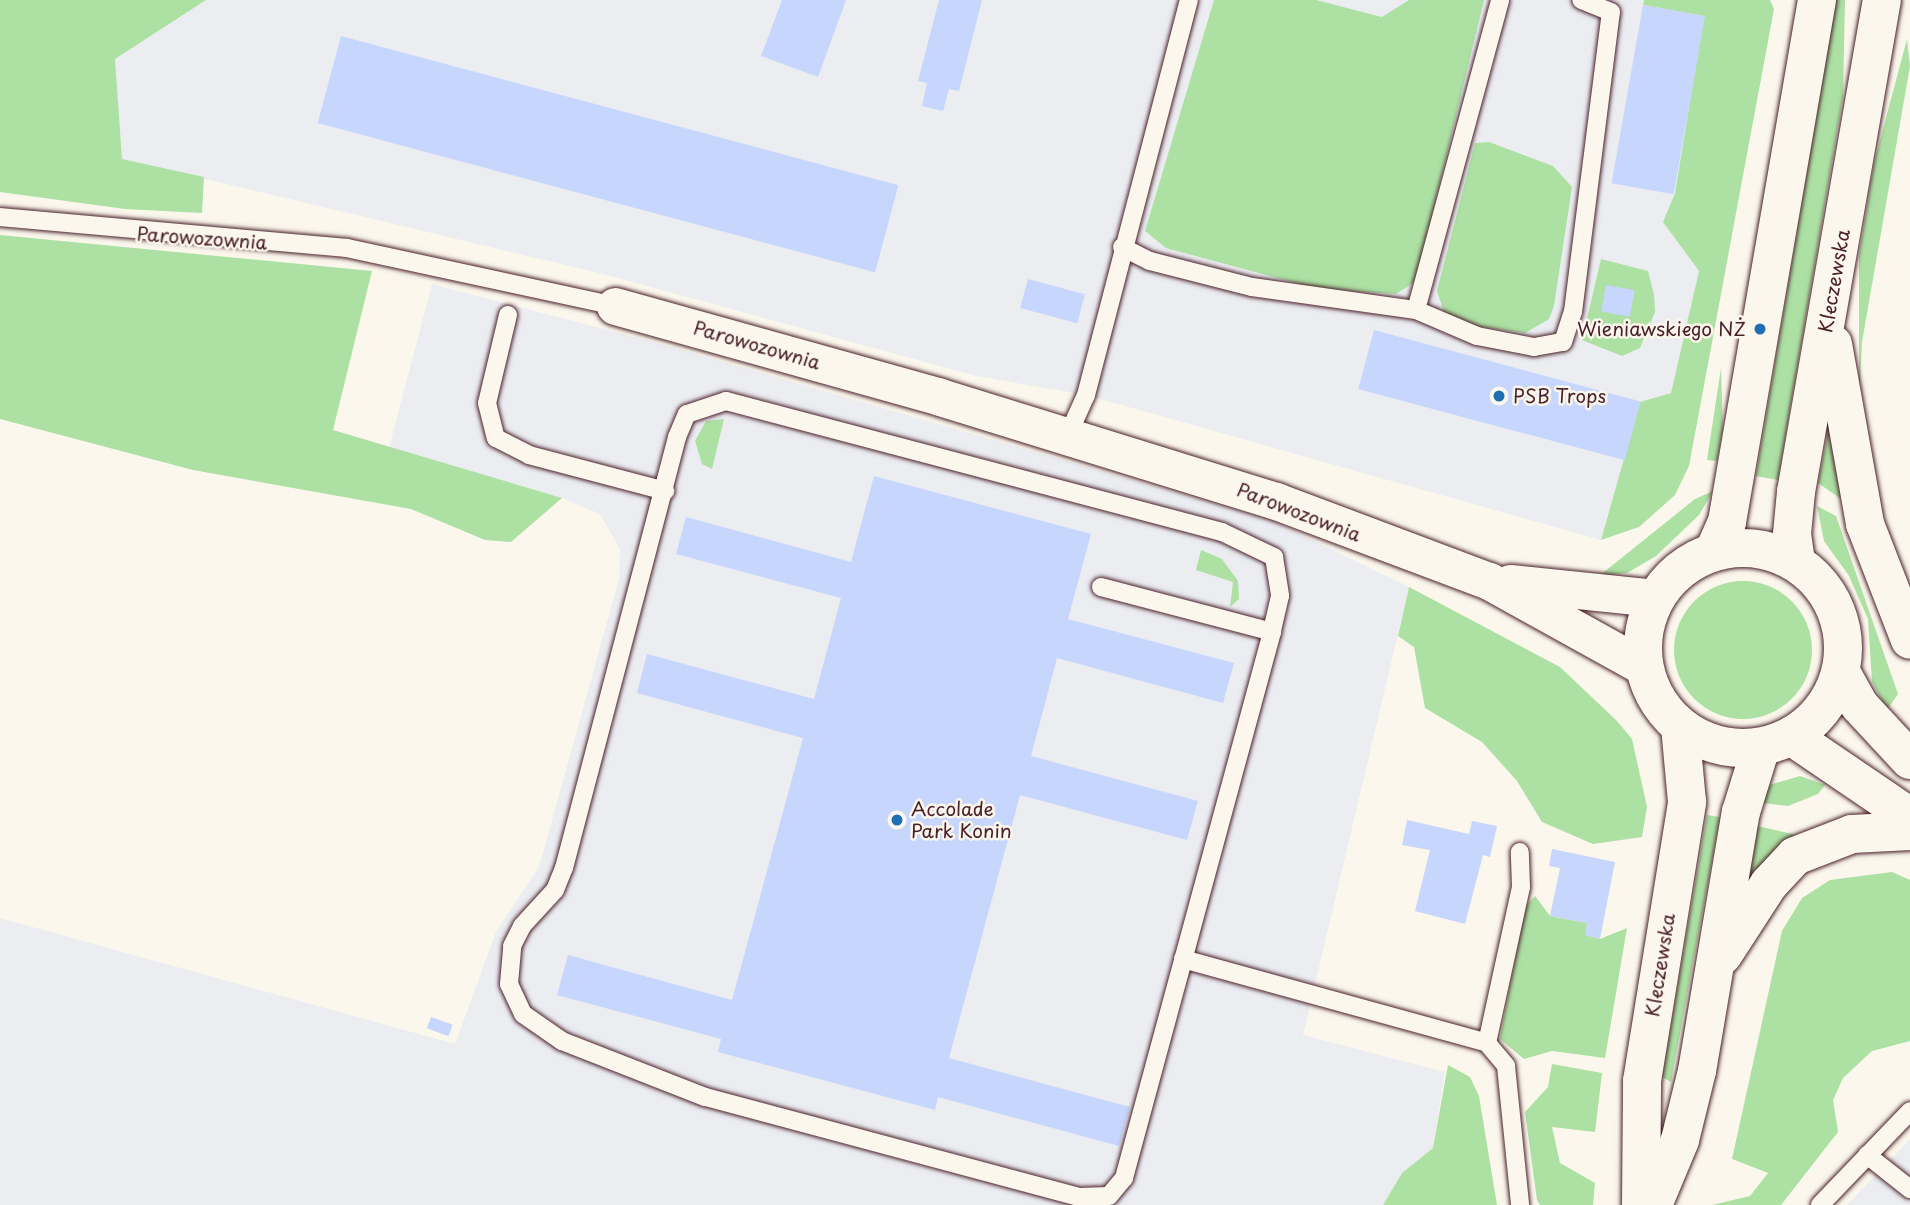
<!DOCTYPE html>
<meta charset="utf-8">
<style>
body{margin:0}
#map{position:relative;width:1910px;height:1205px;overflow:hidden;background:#fbf7ec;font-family:"Playpen Sans",sans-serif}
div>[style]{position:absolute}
.built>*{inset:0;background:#ebedf1}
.green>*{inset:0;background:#ace1a3}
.round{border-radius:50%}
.building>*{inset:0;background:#c7d6fc;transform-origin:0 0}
.roads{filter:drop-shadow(0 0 2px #4a1f2b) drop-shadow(0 0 2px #4a1f2b)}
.service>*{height:18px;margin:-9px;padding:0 9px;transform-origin:9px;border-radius:9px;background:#fbf7ec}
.minor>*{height:37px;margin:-18.5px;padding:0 18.5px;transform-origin:18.5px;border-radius:18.5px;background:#fbf7ec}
.tertiary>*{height:38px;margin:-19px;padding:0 19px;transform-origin:19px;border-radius:19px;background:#fbf7ec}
.secondary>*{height:38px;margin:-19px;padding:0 19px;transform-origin:19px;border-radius:19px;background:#fbf7ec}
.secondary>.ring{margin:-19px;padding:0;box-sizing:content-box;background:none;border:38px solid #fbf7ec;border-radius:50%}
.dots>*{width:19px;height:19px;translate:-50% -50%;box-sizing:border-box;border:4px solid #fbf7ec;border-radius:50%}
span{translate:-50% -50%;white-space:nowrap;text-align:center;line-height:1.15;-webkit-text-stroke:5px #fbf7ec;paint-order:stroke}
.street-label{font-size:19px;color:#4a1f2b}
.poi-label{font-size:19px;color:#4a1f2b}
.right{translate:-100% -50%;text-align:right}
.left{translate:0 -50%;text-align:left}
</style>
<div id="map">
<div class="built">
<div style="clip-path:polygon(206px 0,1644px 0,1643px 5px,1705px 16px,1675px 193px,1663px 222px,1699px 271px,1671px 393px,1640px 402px,1601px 540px,1086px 395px,976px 376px,603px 274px,122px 159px,115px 59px)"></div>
<div style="clip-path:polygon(432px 284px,657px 343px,1271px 520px,1409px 587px,1303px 1035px,1445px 1072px,1433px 1148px,1402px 1173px,1383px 1205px,0 1205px,0 918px,455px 1044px,496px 932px,539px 867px,619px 579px,620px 549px,600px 514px,562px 498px,389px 448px)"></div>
<div style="clip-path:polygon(1910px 1139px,1910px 1205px,1847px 1205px)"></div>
</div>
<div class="green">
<div style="clip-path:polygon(0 0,206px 0,115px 59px,122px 159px,204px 177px,202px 213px,125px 209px,0 192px)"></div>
<div style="clip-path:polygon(1214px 0,1316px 0,1382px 17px,1409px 0,1484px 0,1416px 281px,1396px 294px,1318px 289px,1166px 248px,1145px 231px)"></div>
<div style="clip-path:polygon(1644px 0,1770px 0,1774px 9px,1689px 466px,1675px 495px,1639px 527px,1601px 540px,1640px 402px,1671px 393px,1699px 271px,1663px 222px,1675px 193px,1704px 16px,1643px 5px)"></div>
<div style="clip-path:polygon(1836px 0,1845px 0,1843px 97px,1778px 480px,1756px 476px)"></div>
<div style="clip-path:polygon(1907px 39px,1910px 66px,1862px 342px,1859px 405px,1859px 256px,1874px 163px)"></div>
<div style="clip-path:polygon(1489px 142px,1553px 166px,1572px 187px,1554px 306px,1549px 319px,1525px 333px,1468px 325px,1444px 312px,1437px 291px,1475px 143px)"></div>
<div style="clip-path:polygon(0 235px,372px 271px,333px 430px,562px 498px,511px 542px,485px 540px,411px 509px,193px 470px,0 419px)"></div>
<div style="clip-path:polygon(1601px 259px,1648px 271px,1654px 295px,1655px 312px,1640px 348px,1622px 356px,1582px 340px)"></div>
<div style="clip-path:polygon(1721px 368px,1723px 430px,1717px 461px,1707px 460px)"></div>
<div style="clip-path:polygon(724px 419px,712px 469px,702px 464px,695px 441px,706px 421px)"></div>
<div style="clip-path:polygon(1833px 430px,1841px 499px,1818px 483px,1828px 433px)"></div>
<div style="clip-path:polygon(1713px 491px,1699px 515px,1656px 556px,1627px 573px,1599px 576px,1695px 499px)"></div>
<div style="clip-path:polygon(1817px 506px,1836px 516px,1898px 694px,1887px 710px,1872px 682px,1868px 619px,1849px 576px,1824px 541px)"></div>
<div style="clip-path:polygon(1201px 550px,1222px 559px,1238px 581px,1239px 599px,1230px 607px,1233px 582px,1196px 570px)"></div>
<div class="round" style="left:1674px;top:581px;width:138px;height:138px"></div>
<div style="clip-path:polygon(1409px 587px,1560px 667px,1617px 721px,1632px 739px,1647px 807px,1642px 837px,1593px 844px,1542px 822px,1517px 781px,1482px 742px,1425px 708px,1414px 647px,1398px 636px)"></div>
<div style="clip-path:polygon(1800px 776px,1825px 785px,1818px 794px,1788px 806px,1762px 803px,1769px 785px)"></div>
<div style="clip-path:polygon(1707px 815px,1720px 817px,1671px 1082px,1662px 1077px)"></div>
<div style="clip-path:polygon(1757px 826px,1802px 836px,1754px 878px,1749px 877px)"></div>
<div style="clip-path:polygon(1892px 872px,1910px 880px,1910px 1041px,1872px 1051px,1843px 1078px,1833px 1100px,1838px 1132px,1781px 1205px,1712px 1205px,1750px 1196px,1768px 1173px,1732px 1159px,1782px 931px,1802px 898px,1830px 880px)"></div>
<div style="clip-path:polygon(1535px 896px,1550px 916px,1587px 923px,1586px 935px,1600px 939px,1627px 928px,1605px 1058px,1552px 1051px,1524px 1059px,1500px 1039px,1525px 907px)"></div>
<div style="clip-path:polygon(1552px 1064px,1602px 1073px,1595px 1132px,1552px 1127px,1560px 1163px,1595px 1183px,1593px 1205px,1540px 1205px,1537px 1200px,1525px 1112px,1548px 1087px)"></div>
<div style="clip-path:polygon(1448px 1065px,1470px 1077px,1479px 1096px,1497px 1205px,1383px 1205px,1402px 1173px,1433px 1148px)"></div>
</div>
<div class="building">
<div style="clip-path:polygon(782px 0,846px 0,818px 77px,761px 56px)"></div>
<div style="clip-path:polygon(939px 0,982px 0,959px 91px,949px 89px,943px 111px,922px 106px,927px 83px,918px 81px)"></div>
<div style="left:1643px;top:5px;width:63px;height:181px;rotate:10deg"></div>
<div style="left:341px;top:36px;width:577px;height:90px;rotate:15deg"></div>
<div style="left:1028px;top:279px;width:59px;height:30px;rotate:15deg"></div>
<div style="left:1606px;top:285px;width:29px;height:27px;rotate:10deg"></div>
<div style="left:1374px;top:330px;width:276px;height:61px;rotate:15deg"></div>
<div style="clip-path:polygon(874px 476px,1091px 534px,1068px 619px,1234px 663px,1223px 703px,1057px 658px,1031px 756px,1198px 801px,1187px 840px,1020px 795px,949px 1058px,1130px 1107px,1119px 1146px,938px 1097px,935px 1110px,718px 1052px,721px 1039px,557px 995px,568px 955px,732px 1000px,803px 738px,637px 693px,647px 654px,814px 699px,841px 598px,676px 554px,686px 517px,851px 562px)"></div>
<div style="clip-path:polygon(1407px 820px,1469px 834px,1472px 821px,1497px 826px,1490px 857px,1483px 855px,1465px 924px,1415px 911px,1430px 850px,1402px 845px)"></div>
<div style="clip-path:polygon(1552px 849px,1615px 862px,1600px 939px,1585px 935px,1587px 923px,1550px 916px,1560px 868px,1549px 866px)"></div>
<div style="left:431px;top:1017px;width:23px;height:12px;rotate:20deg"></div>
</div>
<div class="roads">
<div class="service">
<div style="left:0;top:217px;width:348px;rotate:5.1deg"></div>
<div style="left:347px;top:248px;width:274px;rotate:12.2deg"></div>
<div style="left:1122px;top:247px;width:31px;rotate:27deg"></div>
<div style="left:1150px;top:261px;width:105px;rotate:14.3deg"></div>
<div style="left:1252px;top:287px;width:166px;rotate:8deg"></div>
<div style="left:1416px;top:310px;width:321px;rotate:-74.8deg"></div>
<div style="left:1416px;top:310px;width:66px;rotate:23.1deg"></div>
<div style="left:1477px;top:336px;width:58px;rotate:10.9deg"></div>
<div style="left:1534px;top:347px;width:29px;rotate:-10deg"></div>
<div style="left:1563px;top:342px;width:32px;rotate:-72deg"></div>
<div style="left:1573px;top:312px;width:302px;rotate:-82.8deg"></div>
<div style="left:1611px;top:12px;width:32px;rotate:-158deg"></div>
<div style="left:508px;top:315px;width:90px;rotate:103.4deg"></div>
<div style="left:487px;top:403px;width:36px;rotate:76deg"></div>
<div style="left:496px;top:438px;width:37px;rotate:27deg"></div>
<div style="left:529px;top:455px;width:141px;rotate:14.8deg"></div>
<div style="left:726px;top:401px;width:513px;rotate:14.79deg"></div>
<div style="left:1222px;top:532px;width:58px;rotate:25.7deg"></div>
<div style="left:1274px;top:557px;width:39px;rotate:81deg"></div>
<div style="left:1280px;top:596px;width:37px;rotate:103deg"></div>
<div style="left:1272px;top:632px;width:566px;rotate:105.17deg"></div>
<div style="left:1124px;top:1178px;width:23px;rotate:130deg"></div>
<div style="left:1109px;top:1196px;width:30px;rotate:178deg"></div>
<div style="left:1079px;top:1197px;width:387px;rotate:-165deg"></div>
<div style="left:705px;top:1097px;width:154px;rotate:-158.6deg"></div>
<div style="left:562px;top:1041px;width:47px;rotate:-145.3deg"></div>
<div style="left:523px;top:1014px;width:33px;rotate:-115deg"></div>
<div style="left:509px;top:984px;width:38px;rotate:-85deg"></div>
<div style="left:512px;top:946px;width:22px;rotate:-63deg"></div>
<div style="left:522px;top:926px;width:49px;rotate:-47.5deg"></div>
<div style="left:555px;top:890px;width:24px;rotate:-68deg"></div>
<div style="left:564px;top:868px;width:446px;rotate:-75.3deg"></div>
<div style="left:677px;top:437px;width:25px;rotate:-67deg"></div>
<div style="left:687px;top:414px;width:41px;rotate:-18.4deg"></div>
<div style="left:1068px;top:435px;width:44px;rotate:-65.8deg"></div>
<div style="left:1086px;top:395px;width:408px;rotate:-75.4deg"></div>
<div style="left:1101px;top:587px;width:177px;rotate:14.7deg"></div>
<div style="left:1183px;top:959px;width:315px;rotate:15.4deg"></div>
<div style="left:1487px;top:1043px;width:30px;rotate:50deg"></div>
<div style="left:1506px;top:1066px;width:140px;rotate:84.2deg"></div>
<div style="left:1487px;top:1043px;width:160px;rotate:-77.7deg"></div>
<div style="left:1521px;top:887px;width:35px;rotate:-92deg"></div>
<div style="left:1867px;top:1155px;width:55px;rotate:38.3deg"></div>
<div style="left:1820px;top:1205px;width:130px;rotate:-46.2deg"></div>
</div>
<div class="minor">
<div style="left:615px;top:306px;width:337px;rotate:15.6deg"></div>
<div style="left:940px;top:397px;width:352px;rotate:17.2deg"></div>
<div style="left:1276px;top:501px;width:228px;rotate:20.6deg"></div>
<div style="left:1489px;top:581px;width:177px;rotate:29deg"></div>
<div style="left:1510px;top:583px;width:146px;rotate:5.9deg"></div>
</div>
<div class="tertiary">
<div style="left:1841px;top:672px;width:38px;rotate:61deg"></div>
<div style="left:1859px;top:705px;width:75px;rotate:47.2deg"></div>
<div style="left:1791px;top:736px;width:144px;rotate:34.2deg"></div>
</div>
<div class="secondary">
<div style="left:1833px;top:344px;width:183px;rotate:79.9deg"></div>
<div style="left:1865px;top:524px;width:124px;rotate:68.8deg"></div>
<div class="ring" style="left:1643px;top:548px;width:162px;height:162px"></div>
<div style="left:1714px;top:551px;width:32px;rotate:-66deg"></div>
<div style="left:1727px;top:522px;width:530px;rotate:-80.22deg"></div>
<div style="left:1796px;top:562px;width:28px;rotate:-98deg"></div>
<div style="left:1792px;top:534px;width:42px;rotate:-84.6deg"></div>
<div style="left:1796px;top:492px;width:499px;rotate:-80.1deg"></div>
<div style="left:1723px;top:955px;width:85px;rotate:-57.1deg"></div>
<div style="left:1769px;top:884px;width:38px;rotate:-47deg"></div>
<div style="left:1795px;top:856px;width:61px;rotate:-21.1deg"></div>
<div style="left:1852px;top:834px;width:58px;rotate:-3deg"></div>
<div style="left:1641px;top:1205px;width:124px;rotate:-89.5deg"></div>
<div style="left:1642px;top:1081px;width:283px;rotate:-80.8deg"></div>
<div style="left:1687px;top:802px;width:76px;rotate:-95.3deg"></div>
<div style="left:1653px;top:1205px;width:70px;rotate:-67.4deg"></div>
<div style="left:1680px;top:1140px;width:71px;rotate:-76.2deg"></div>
<div style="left:1697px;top:1071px;width:263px;rotate:-80.4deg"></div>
<div style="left:1741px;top:812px;width:68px;rotate:-72.9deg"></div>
</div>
</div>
<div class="dots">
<div style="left:1760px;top:329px;background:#1f6fb2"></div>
<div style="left:1499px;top:396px;background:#1f6fb2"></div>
<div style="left:897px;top:820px;background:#1f6fb2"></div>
</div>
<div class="street-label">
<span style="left:202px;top:238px;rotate:4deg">Parowozownia</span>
<span style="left:1834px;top:281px;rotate:-80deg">Kleczewska</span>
<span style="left:757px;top:345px;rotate:16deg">Parowozownia</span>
<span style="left:1299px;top:512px;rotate:21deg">Parowozownia</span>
<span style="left:1660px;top:965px;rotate:-81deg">Kleczewska</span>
</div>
<div class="poi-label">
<span class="right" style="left:1746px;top:329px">Wieniawskiego NŻ</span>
<span class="left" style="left:1513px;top:396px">PSB Trops</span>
<span class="left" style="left:911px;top:820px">Accolade<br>Park Konin</span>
</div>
</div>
